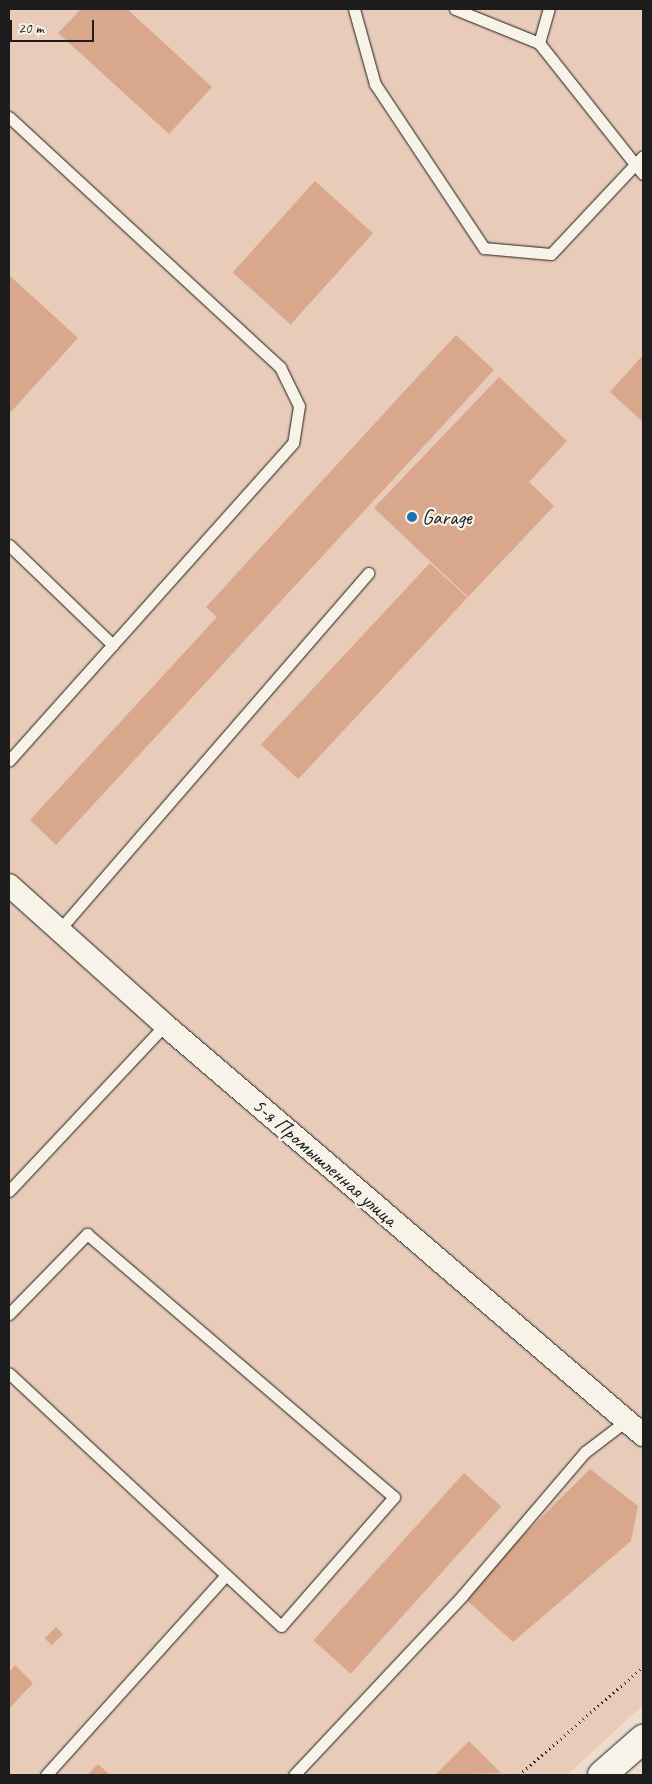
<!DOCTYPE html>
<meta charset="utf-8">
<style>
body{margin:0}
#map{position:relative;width:652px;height:1784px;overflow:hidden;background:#eedccc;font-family:Caveat,sans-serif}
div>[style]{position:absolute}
.built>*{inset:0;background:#e8ccb9}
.building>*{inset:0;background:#d9a78c;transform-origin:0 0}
.path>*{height:3px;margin-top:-1.5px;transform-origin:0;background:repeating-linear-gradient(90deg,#1c1c1c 0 1px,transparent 0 5px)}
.roads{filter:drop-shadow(0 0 1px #1c1c1c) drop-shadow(0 0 1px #1c1c1c)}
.service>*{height:11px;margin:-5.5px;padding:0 5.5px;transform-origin:5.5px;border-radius:5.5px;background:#f7f3e8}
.minor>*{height:22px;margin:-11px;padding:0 11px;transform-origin:11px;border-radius:11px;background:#f7f3e8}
.primary>*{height:28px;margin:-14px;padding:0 14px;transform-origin:14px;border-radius:14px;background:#f7f3e8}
.dots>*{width:14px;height:14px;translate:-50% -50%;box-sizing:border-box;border:2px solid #f7f3e8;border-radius:50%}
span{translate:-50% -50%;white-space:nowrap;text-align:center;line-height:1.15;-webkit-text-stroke:4.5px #f7f3e8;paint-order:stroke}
.poi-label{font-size:21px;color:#1c1c1c}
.left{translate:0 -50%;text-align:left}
.street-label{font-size:21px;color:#1c1c1c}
.frame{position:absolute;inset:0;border:10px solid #1c1c1c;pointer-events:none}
.scale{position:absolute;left:10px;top:20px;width:84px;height:22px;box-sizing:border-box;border:2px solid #1c1c1c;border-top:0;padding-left:6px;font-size:15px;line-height:18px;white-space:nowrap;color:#1c1c1c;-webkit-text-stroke:4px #f7f3e8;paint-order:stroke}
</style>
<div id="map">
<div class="built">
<div style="clip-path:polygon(9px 9px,643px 9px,643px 1705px,567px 1775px,9px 1775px)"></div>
</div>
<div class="building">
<div style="clip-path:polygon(81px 9px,127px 9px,212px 87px,169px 134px,58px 33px)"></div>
<div style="left:315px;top:181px;width:78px;height:123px;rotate:42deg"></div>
<div style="clip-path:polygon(9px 275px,78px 338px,9px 414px)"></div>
<div style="clip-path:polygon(456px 335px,494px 370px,56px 845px,30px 820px,217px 617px,206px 607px)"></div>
<div style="clip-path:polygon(643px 355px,643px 422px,610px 392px)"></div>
<div style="clip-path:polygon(499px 377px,567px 441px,529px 482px,554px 506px,468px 597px,374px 508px)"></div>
<div style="left:430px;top:563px;width:51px;height:248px;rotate:43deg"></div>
<div style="clip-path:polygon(590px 1469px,638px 1506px,631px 1541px,513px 1642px,462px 1596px)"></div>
<div style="left:464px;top:1473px;width:50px;height:225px;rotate:42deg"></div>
<div style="left:56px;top:1627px;width:10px;height:16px;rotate:45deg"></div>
<div style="clip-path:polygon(15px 1665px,33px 1683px,9px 1709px,9px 1672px)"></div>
<div style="clip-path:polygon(469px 1741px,501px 1773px,435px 1775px)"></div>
<div style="clip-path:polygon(98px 1764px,109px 1774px,87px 1775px)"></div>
</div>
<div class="path">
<div style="left:519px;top:1775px;width:164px;rotate:-41.1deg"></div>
</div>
<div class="roads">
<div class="service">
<div style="left:354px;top:9px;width:78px;rotate:74.4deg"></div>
<div style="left:375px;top:84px;width:197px;rotate:56.4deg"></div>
<div style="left:484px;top:248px;width:67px;rotate:5.1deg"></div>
<div style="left:551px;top:254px;width:134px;rotate:-46.8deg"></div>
<div style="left:455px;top:9px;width:91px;rotate:22deg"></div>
<div style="left:539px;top:43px;width:167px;rotate:51.6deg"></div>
<div style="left:539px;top:43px;width:35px;rotate:-74deg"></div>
<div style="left:9px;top:117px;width:369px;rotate:42.7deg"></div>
<div style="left:280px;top:367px;width:43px;rotate:64deg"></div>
<div style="left:299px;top:406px;width:37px;rotate:99deg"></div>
<div style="left:293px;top:443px;width:426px;rotate:131.8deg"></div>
<div style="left:9px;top:545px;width:144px;rotate:43.9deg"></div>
<div style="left:60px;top:929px;width:471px;rotate:-49.1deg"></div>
<div style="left:9px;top:1191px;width:228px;rotate:-46.8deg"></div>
<div style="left:9px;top:1314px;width:112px;rotate:-45.7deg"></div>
<div style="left:87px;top:1234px;width:404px;rotate:40.6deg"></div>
<div style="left:394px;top:1497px;width:171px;rotate:131.2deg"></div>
<div style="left:281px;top:1626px;width:371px;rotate:-137.1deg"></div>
<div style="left:46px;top:1775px;width:269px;rotate:-48deg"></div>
<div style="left:294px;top:1775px;width:245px;rotate:-46.8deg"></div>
<div style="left:462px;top:1596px;width:189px;rotate:-49.5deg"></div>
<div style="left:585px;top:1452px;width:51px;rotate:-37.1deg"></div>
</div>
<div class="minor">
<div style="left:9px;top:885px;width:210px;rotate:41.9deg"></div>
<div style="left:165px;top:1025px;width:630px;rotate:40.62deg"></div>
</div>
<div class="primary">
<div style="left:602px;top:1775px;width:55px;rotate:-41.3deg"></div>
</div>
</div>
<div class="dots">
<div style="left:412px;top:517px;background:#1f6fb2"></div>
</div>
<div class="poi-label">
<span class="left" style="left:422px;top:517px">Garage</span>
</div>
<div class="street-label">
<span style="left:325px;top:1162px;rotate:41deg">5-я Промышленная улица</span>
</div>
<div class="frame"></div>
<div class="scale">20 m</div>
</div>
